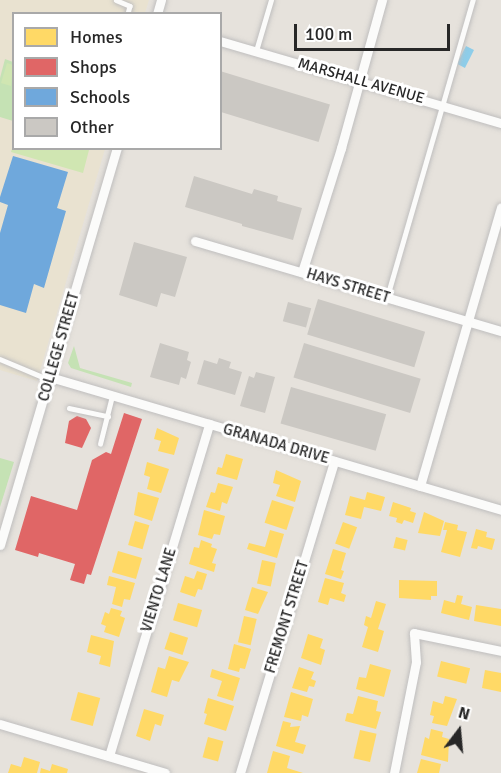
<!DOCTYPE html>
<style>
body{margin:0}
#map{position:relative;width:501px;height:773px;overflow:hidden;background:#e6e2dc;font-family:Signika,sans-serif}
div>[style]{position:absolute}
.education>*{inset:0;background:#e9e2d0}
.green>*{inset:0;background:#c5e2b4}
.pitch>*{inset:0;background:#d0e6b2}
.water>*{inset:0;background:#8ecde9;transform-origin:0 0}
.homes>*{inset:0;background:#ffd966;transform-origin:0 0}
.shops>*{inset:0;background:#e06666}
.schools>*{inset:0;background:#6fa8dc}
.building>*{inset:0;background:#cbc8c3;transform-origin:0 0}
.roads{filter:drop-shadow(0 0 2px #bfbebe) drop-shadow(0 0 2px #bfbebe)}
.lane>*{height:4.5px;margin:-2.25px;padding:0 2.25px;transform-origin:2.25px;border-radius:2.25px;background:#fbfbfa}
.street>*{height:9px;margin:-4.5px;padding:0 4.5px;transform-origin:4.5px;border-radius:4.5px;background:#fbfbfa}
span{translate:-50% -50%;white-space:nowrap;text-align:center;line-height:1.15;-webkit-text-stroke:6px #fff;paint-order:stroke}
.street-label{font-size:15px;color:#272727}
.legend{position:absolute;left:12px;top:12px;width:210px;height:138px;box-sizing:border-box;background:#fff;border:2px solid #a9a9a9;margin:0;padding:8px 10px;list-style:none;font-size:18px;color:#272727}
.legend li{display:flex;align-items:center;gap:12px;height:30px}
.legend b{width:30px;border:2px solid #a9a9a9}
.north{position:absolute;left:429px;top:701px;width:60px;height:60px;-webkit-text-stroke:4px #fff;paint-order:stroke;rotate:16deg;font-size:16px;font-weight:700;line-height:24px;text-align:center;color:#272727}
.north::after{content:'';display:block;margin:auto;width:21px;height:27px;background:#272727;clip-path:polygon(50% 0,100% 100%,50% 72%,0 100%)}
.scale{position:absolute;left:294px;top:24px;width:156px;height:27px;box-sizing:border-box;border:3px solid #272727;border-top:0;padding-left:8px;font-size:18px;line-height:21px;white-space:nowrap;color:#272727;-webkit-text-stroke:4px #fff;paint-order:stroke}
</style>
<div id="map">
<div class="education">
<div style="clip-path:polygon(0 0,149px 0,145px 13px,14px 14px,14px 148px,105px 149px,37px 381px,0 370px)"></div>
</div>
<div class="green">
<div style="clip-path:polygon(5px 59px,13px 62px,13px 121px,0 117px,0 78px)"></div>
<div style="clip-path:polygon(74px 346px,80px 368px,132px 383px,131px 387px,71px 368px,68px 363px)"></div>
<div style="clip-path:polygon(0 458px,14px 462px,0 507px)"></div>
</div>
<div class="pitch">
<div style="clip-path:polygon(7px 63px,13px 65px,11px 86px,1px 83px)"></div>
<div style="clip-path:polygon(13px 145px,14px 148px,89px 150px,83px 173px,11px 152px)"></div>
</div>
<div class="water">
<div style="left:466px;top:46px;width:9px;height:20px;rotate:27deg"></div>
</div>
<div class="homes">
<div style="clip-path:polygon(157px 428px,179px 438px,174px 455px,158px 451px,161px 441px,154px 439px)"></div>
<div style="clip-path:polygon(226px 454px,243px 459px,237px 480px,216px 474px,218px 467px,222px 468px)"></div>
<div style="clip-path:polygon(147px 462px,169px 469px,161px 493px,147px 489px,150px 477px,144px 475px)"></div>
<div style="clip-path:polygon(276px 470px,301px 481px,295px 502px,276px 496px,280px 485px,273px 483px)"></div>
<div style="clip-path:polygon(218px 483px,233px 487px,227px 504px,222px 502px,220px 511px,206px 507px,211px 492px,215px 493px)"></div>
<div style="clip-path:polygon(138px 492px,159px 498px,152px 521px,134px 515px)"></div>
<div style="clip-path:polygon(367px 492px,385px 497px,381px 511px,364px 507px,361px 519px,345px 515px,350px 496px,365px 500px)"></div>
<div style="left:272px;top:500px;width:23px;height:24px;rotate:18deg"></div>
<div style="clip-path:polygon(393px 502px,411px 508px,410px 511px,416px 513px,413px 523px,404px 520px,402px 524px,396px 522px,397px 518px,389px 516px)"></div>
<div style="clip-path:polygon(204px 510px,225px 516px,220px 535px,214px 534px,212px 539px,198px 535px)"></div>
<div style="clip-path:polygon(424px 512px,444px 521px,440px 536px,418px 533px)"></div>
<div style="left:135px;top:521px;width:15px;height:25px;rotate:16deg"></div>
<div style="left:343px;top:522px;width:15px;height:23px;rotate:20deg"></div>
<div style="clip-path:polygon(445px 522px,458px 525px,457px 530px,467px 532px,460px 557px,441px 552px,447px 530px,443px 530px)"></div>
<div style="clip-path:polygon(476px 529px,487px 532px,486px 537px,495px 539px,492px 550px,478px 546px,477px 549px,471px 548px)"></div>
<div style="clip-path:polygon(270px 530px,284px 534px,277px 558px,247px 549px,249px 543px,265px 547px)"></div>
<div style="left:396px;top:537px;width:12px;height:11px;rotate:14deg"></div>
<div style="clip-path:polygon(201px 540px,212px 544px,211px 547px,217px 549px,212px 563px,216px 564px,214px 572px,189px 564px,194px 547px,199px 548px)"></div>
<div style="clip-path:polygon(333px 549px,346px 553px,341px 570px,344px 571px,341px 579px,325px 574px)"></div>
<div style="left:118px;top:551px;width:25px;height:22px;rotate:16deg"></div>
<div style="left:262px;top:560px;width:14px;height:24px;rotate:12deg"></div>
<div style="clip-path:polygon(197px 571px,207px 574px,202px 590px,198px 589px,195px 597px,180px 592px,185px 576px,194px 579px)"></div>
<div style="clip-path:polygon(109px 576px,135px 583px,130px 600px,124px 599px,122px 607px,112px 604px,116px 587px,107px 585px)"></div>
<div style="clip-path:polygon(325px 578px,344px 583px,341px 593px,346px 595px,344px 602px,330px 598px,328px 605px,318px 602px)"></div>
<div style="clip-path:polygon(399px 580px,437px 581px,437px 596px,431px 596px,431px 600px,399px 598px)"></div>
<div style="clip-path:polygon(252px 587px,268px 592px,258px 614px,245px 610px)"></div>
<div style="clip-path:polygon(457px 595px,463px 596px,461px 604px,472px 607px,469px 620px,441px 613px,444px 600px,455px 603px)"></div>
<div style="clip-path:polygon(376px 601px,386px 604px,378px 629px,384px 631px,378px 652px,362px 647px,368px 627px,364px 625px,366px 616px,371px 618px)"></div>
<div style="left:178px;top:603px;width:25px;height:18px;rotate:16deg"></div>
<div style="clip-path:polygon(476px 605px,501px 609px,501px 626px,474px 621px)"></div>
<div style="clip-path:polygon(111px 608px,122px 611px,120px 616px,125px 618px,119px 637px,104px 632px,106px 626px,101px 624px,105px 612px,109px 614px)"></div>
<div style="left:244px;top:616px;width:13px;height:27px;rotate:13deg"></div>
<div style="left:170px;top:632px;width:19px;height:18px;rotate:18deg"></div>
<div style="clip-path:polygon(308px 634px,323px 639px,320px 648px,325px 650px,321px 665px,301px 658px)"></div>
<div style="clip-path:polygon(91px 635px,114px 641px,110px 667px,99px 664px,101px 656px,87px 652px)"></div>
<div style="clip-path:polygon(234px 644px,251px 649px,245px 669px,240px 668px,239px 672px,228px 669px)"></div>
<div style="clip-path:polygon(169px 656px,189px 662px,179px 682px,172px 680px,167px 697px,151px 692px,158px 667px,165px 669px)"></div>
<div style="left:441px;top:661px;width:30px;height:16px;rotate:14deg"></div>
<div style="clip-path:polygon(370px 664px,391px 670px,384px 697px,356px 689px,359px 677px,366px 678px)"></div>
<div style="clip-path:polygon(299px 667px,314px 672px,311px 679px,316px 681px,314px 687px,309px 686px,307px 692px,292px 688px)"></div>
<div style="clip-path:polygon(212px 669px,240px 678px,233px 701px,217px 696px,222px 681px,210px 677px)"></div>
<div style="clip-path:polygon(485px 670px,501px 673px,501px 692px,482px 688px)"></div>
<div style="left:78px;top:692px;width:23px;height:29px;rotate:15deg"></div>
<div style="clip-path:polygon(291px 692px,313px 699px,308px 717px,302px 715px,301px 721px,284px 717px)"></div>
<div style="clip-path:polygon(358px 696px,378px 701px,376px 711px,381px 712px,376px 729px,345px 721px,347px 713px,353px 714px)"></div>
<div style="clip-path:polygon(445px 696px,457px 699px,447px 726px,432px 723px,434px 716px,430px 715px,433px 701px,443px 704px)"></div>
<div style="clip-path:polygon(208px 698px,234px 706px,226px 731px,204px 724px,207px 714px,204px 713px)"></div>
<div style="clip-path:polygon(144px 709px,164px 715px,161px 726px,155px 724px,150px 741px,136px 736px)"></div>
<div style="clip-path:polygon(283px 721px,291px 723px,290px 727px,300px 726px,295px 742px,306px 745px,303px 754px,276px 746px)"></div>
<div style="clip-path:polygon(431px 729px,443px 732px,442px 737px,449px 739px,448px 762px,421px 755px,425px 737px,429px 739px)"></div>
<div style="left:360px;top:730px;width:17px;height:29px;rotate:13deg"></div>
<div style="left:208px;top:737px;width:16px;height:21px;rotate:15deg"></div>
<div style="clip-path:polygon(273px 751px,290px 756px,287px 768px,303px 773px,267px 773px)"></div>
<div style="clip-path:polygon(24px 757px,40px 762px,37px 773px,8px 773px,11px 764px,21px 767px)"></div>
<div style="clip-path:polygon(421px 759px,441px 764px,439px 773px,417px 773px)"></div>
<div style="clip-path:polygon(52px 764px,68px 769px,67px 773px,40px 773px,41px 768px,50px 771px)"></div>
</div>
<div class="shops">
<div style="clip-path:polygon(124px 413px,142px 419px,91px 575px,87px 574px,84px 584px,70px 580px,75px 564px,39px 553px,38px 557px,15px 550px,31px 496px,77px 510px,92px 460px,106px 452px,111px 454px)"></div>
<div style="clip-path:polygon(77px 416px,86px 419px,91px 428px,82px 448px,65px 443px,69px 421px)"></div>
</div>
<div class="schools">
<div style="clip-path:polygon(13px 156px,68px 172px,57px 208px,66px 211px,44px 288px,34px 284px,26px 313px,0 305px,0 233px,8px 205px,0 202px,0 197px)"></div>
</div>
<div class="building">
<div style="left:220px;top:71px;width:115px;height:39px;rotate:17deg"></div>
<div style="clip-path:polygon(194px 176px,252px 194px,254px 189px,278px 196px,277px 201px,302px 208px,293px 240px,242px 226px,242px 224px,185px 207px)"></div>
<div style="clip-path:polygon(134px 242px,187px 257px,175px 297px,161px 293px,157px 307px,119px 295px)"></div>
<div style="left:318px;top:299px;width:112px;height:37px;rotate:17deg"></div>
<div style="left:288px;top:302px;width:24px;height:20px;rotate:15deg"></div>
<div style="clip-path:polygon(160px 343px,189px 352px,187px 360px,191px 362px,186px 379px,181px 377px,179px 385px,150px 377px)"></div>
<div style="left:304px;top:343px;width:122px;height:36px;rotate:17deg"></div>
<div style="clip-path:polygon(219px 358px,231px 362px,229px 368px,242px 372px,235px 395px,197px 384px,204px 360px,217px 364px)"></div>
<div style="clip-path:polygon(256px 372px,275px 377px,265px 413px,240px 406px,249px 376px,254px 378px)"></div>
<div style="left:291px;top:387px;width:99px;height:38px;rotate:16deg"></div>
</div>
<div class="roads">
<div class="lane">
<div style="left:116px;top:0;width:15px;rotate:23deg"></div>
<div style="left:130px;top:6px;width:8px;rotate:104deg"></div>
<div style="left:256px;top:51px;width:53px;rotate:-73.6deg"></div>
<div style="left:387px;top:297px;width:309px;rotate:-73.9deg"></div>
<div style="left:0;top:359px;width:54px;rotate:22.8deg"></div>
<div style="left:69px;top:408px;width:40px;rotate:12deg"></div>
<div style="left:100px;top:444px;width:49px;rotate:-76deg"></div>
</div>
<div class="street">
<div style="left:157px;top:14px;width:15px;rotate:-74deg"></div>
<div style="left:220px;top:41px;width:293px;rotate:16.3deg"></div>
<div style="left:195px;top:241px;width:319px;rotate:16.4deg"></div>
<div style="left:302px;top:272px;width:130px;rotate:-72.5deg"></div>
<div style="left:341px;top:148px;width:154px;rotate:-74.5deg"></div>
<div style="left:50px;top:377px;width:470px;rotate:16.4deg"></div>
<div style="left:420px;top:486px;width:290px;rotate:-73.8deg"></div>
<div style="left:0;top:545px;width:414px;rotate:-73.6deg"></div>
<div style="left:0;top:724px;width:172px;rotate:16.5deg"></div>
<div style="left:109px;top:756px;width:347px;rotate:-73.2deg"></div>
<div style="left:240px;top:773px;width:326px;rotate:-73.2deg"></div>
<div style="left:394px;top:773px;width:113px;rotate:-78.8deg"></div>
<div style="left:416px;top:662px;width:29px;rotate:-94deg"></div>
<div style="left:414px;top:633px;width:89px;rotate:11.7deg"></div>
</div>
</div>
<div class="street-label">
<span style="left:361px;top:81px;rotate:16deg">MARSHALL AVENUE</span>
<span style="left:348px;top:286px;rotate:17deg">HAYS STREET</span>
<span style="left:59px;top:347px;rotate:-74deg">COLLEGE STREET</span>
<span style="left:276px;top:444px;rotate:16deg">GRANADA DRIVE</span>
<span style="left:159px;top:590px;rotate:-73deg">VIENTO LANE</span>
<span style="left:287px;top:617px;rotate:-73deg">FREMONT STREET</span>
</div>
<ul class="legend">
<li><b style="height:16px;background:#ffd966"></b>Homes</li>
<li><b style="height:16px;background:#e06666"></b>Shops</li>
<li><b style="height:16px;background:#6fa8dc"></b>Schools</li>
<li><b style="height:16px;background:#cbc8c3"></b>Other</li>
</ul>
<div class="north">N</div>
<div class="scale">100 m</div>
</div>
